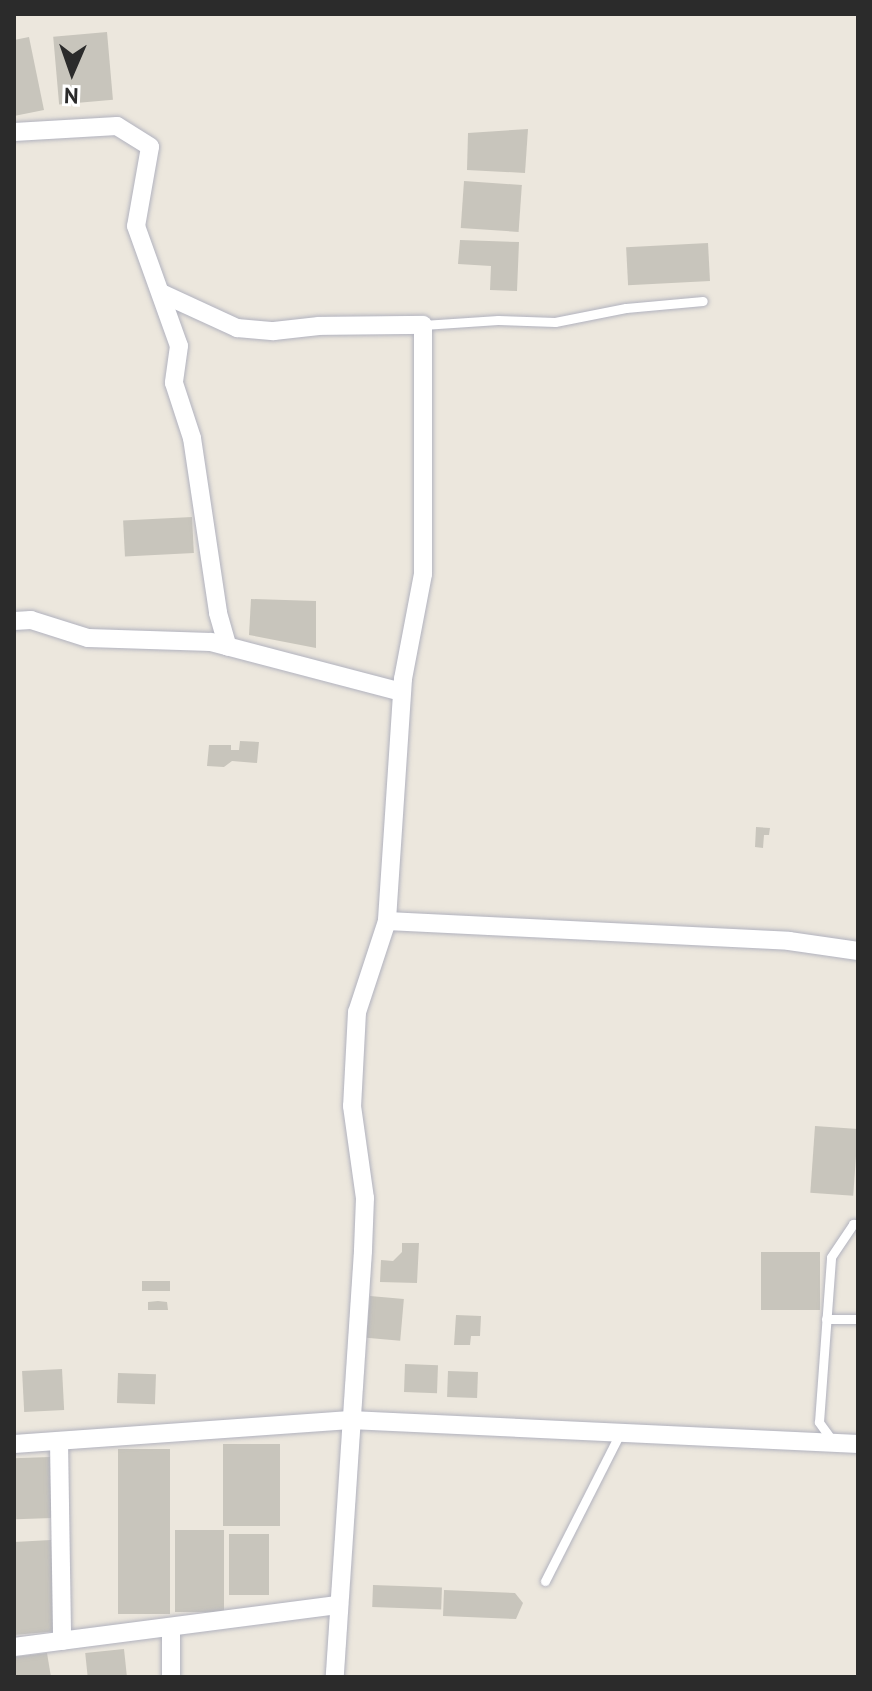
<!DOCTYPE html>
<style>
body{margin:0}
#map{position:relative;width:872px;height:1691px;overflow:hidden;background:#ece7dd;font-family:"PT Sans",sans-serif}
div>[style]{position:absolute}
.building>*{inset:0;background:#c8c5bc;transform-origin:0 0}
.roads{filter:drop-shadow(0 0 2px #b1b2be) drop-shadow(0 0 2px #b1b2be)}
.service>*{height:9px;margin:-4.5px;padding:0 4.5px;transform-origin:4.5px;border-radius:4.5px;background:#fff}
.minor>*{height:18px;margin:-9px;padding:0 9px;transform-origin:9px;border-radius:9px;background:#fff}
span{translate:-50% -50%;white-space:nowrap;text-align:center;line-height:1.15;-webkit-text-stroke:7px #fff;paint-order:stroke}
.frame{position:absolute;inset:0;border:16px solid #2b2b2b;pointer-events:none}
.north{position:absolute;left:32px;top:32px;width:80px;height:80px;-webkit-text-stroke:6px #fff;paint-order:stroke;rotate:182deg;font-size:22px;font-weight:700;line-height:32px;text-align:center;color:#2b2b2b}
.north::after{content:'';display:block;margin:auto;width:28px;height:36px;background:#2b2b2b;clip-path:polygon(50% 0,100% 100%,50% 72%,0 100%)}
</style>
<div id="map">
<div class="building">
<div style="left:107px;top:32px;width:68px;height:54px;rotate:85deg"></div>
<div style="clip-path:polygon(29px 37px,44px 110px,14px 116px,14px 40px)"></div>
<div style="clip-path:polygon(528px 129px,525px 173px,467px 170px,468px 133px)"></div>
<div style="left:464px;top:181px;width:58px;height:47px;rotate:4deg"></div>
<div style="clip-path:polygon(460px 240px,519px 242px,517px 291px,490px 290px,491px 266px,458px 264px)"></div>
<div style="left:708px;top:243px;width:38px;height:82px;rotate:87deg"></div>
<div style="left:192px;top:517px;width:36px;height:69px;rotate:87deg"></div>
<div style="clip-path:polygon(251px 599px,316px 601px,316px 648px,249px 635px)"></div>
<div style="clip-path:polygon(240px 741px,259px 742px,257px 763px,232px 761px,224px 767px,207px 766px,209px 745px,231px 745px,231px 750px,239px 750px)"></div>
<div style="clip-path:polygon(756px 827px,770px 828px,769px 835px,764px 835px,763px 848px,755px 847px)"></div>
<div style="left:815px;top:1126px;width:43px;height:67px;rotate:4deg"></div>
<div style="clip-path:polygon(402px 1243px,419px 1243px,417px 1283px,380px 1282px,381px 1260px,393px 1261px,402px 1252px)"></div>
<div style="left:761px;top:1252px;width:59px;height:58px"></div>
<div style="left:142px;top:1281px;width:28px;height:10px"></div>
<div style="left:370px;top:1296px;width:34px;height:42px;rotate:5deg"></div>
<div style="clip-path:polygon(158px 1301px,167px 1302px,168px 1310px,148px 1310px,148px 1302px)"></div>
<div style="clip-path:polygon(456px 1315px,481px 1316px,480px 1336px,471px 1336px,470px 1345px,454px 1345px)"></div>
<div style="left:405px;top:1364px;width:33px;height:28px;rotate:2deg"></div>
<div style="left:62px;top:1369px;width:41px;height:40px;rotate:87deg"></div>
<div style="left:448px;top:1371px;width:30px;height:26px;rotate:2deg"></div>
<div style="left:118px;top:1373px;width:38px;height:30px;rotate:2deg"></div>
<div style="left:223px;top:1444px;width:57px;height:82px"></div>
<div style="left:170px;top:1449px;width:165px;height:52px;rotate:90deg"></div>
<div style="left:50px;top:1457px;width:61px;height:36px;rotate:88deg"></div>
<div style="left:175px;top:1530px;width:49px;height:82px"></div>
<div style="left:229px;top:1534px;width:40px;height:61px"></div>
<div style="clip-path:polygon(51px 1540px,58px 1631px,14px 1635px,14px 1542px)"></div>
<div style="left:373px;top:1585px;width:69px;height:22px;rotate:2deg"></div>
<div style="clip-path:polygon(444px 1590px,515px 1593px,523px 1603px,516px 1619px,443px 1616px)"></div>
<div style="left:124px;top:1649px;width:28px;height:39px;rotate:84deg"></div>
<div style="clip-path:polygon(47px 1653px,51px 1677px,14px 1677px,14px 1657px)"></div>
</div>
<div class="roads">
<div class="service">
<div style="left:423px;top:325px;width:75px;rotate:-3.8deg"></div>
<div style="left:498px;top:320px;width:57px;rotate:2deg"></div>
<div style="left:555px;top:322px;width:72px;rotate:-11.2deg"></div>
<div style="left:626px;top:308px;width:77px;rotate:-5.2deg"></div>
<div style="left:826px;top:1319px;width:32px"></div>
<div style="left:834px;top:1443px;width:26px;rotate:-126deg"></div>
<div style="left:819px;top:1422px;width:165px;rotate:-85.8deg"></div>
<div style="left:831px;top:1257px;width:40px;rotate:-56deg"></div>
<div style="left:853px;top:1224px;width:5px"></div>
<div style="left:545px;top:1581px;width:166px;rotate:-63.1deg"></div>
</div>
<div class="minor">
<div style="left:14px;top:132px;width:103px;rotate:-3.3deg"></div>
<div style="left:117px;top:126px;width:39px;rotate:32deg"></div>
<div style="left:150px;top:147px;width:80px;rotate:100deg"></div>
<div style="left:136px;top:226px;width:127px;rotate:70.3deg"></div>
<div style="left:179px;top:346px;width:37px;rotate:98deg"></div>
<div style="left:174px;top:383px;width:58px;rotate:71.9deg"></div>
<div style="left:192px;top:438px;width:177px;rotate:81.5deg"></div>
<div style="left:218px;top:613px;width:35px;rotate:74deg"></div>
<div style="left:161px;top:293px;width:84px;rotate:24.7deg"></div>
<div style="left:237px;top:328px;width:37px;rotate:5deg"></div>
<div style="left:274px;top:331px;width:45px;rotate:-6.3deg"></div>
<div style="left:319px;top:326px;width:104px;rotate:-0.6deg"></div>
<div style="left:423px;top:325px;width:249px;rotate:90deg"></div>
<div style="left:423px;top:574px;width:107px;rotate:100.8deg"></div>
<div style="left:403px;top:679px;width:243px;rotate:93.8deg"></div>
<div style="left:387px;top:921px;width:96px;rotate:108.2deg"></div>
<div style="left:357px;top:1012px;width:94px;rotate:93deg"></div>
<div style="left:352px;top:1106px;width:93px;rotate:82deg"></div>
<div style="left:365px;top:1198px;width:53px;rotate:92.2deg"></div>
<div style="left:363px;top:1251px;width:427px;rotate:93.8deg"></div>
<div style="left:14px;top:621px;width:17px;rotate:-3deg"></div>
<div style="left:31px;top:620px;width:60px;rotate:17.5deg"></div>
<div style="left:88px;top:638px;width:123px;rotate:1.9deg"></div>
<div style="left:211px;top:642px;width:197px;rotate:14.7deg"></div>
<div style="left:387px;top:921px;width:402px;rotate:2.8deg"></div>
<div style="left:789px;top:941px;width:70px;rotate:8.2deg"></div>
<div style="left:59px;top:1441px;width:200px;rotate:89.1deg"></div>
<div style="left:14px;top:1444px;width:337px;rotate:-4.1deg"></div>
<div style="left:350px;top:1420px;width:509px;rotate:2.7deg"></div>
<div style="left:14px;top:1647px;width:328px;rotate:-7.4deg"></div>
<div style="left:171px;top:1677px;width:50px;rotate:-90deg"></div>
</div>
</div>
<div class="frame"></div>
<div class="north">N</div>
</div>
